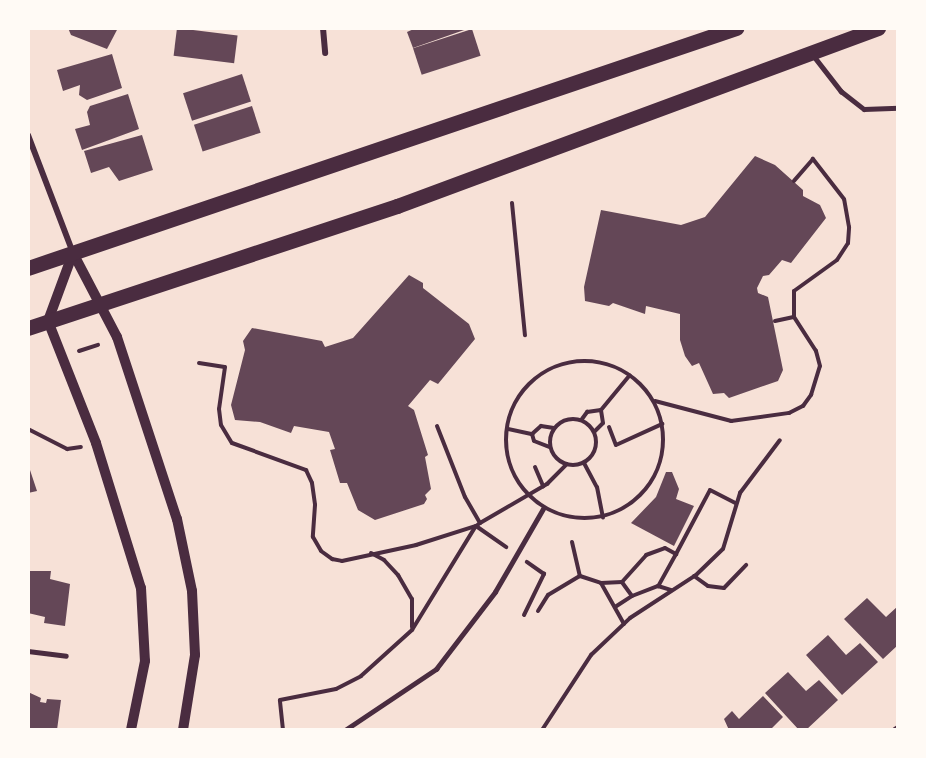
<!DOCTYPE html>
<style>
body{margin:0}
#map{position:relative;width:926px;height:758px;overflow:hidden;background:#f7e1d7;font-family:"Alegreya Sans",sans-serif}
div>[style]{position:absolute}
.building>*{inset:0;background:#644757;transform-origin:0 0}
.path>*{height:4px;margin:-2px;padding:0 2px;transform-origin:2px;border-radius:2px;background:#4a2c40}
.path>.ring{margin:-2px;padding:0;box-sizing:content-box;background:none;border:4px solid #4a2c40;border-radius:50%}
.service>*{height:4.5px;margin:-2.25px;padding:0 2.25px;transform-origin:2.25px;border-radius:2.25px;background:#4a2c40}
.service>.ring{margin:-2.25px;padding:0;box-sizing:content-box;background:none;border:4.5px solid #4a2c40;border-radius:50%}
.minor>*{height:6px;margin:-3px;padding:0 3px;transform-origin:3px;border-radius:3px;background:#4a2c40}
.tertiary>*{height:10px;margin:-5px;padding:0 5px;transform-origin:5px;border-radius:5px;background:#4a2c40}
.primary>*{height:15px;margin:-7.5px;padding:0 7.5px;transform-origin:7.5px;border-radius:7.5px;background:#4a2c40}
span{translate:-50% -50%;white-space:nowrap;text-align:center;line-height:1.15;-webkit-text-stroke:4.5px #fffaf5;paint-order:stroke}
.frame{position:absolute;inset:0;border:30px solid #fffaf5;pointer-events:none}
</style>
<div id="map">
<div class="building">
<div style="clip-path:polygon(68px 28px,118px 28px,107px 49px,71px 35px)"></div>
<div style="left:177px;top:28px;width:61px;height:28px;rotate:7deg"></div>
<div style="clip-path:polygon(416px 28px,467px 28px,467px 29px,413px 48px,407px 32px)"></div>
<div style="left:472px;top:29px;width:28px;height:62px;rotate:72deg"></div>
<div style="clip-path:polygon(112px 54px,122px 88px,87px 100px,79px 95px,80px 85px,63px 91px,57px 70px)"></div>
<div style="left:242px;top:74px;width:29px;height:62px;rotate:72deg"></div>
<div style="clip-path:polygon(128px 94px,139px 129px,82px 150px,75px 129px,90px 125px,87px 112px,90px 106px)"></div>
<div style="left:252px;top:106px;width:28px;height:61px;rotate:72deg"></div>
<div style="clip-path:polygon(142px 135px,153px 170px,119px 181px,109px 167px,91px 173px,84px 151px)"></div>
<div style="clip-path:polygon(755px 156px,775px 165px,803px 190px,803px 196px,820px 205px,826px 218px,791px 263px,782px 260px,769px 275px,763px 276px,757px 288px,758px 293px,768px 297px,783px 370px,778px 381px,729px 398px,724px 393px,713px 394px,699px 363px,692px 366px,685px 356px,680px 340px,680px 314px,646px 306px,645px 314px,613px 303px,609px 306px,585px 301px,584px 287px,601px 210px,681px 225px,705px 217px)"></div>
<div style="clip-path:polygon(409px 275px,423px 283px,423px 288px,469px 324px,475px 339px,438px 384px,430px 380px,408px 406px,414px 410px,428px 455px,425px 457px,431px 489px,425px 495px,427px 499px,424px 504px,375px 520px,358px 510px,347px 483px,340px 483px,330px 450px,335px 449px,329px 432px,294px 426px,291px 433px,260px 422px,235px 420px,231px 405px,245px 350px,243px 341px,252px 328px,322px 341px,325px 347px,353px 338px)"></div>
<div style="clip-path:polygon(28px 464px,37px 491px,28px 493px)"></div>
<div style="clip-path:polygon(666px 472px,672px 472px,679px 489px,676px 499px,694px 506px,674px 546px,631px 523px,656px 497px)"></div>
<div style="clip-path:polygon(29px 571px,51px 571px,50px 579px,70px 584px,65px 626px,44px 623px,45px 617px,28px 613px)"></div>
<div style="clip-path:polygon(867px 598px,886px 617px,898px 606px,898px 645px,883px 659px,844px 619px)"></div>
<div style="clip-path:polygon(828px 635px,846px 655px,860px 643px,878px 662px,842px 695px,806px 655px)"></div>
<div style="clip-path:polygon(788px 672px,806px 691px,819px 680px,838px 700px,806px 730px,799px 730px,765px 693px)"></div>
<div style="clip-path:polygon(28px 692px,41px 698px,40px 702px,46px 703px,47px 699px,61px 700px,57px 730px,28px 730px)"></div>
<div style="clip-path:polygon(763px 696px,783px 717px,770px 730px,729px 730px,724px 719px,732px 711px,739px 719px)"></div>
</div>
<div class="path">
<div style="left:512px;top:203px;width:133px;rotate:84.4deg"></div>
<div style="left:775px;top:321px;width:19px;rotate:-12deg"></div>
<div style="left:79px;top:351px;width:20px;rotate:-18deg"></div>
<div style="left:199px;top:363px;width:26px;rotate:9deg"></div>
<div style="left:225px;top:367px;width:42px;rotate:98.1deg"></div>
<div style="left:219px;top:409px;width:16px;rotate:83deg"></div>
<div style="left:221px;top:425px;width:21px;rotate:59deg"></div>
<div style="left:232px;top:443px;width:79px;rotate:20deg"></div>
<div style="left:306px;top:470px;width:14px;rotate:65deg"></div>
<div style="left:312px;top:483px;width:22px;rotate:82deg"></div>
<div style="left:315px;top:505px;width:32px;rotate:94deg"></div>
<div style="left:313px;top:537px;width:16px;rotate:60deg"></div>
<div style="left:321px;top:551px;width:14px;rotate:36deg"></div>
<div style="left:332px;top:559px;width:10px;rotate:11deg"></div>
<div style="left:342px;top:561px;width:76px;rotate:-12.2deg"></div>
<div style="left:416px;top:545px;width:63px;rotate:-17.6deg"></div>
<div style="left:655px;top:401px;width:79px;rotate:14.7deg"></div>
<div style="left:731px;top:421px;width:59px;rotate:-7.9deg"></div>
<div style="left:789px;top:413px;width:16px;rotate:-27deg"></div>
<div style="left:803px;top:406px;width:14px;rotate:-54deg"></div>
<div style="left:811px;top:395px;width:30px;rotate:-73deg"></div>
<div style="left:820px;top:366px;width:16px;rotate:-105deg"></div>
<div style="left:816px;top:351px;width:40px;rotate:-122.9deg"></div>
<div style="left:794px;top:317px;width:26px;rotate:-90deg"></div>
<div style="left:794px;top:291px;width:53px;rotate:-35.8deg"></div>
<div style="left:837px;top:260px;width:20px;rotate:-57deg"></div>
<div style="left:848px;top:243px;width:16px;rotate:-86deg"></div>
<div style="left:849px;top:227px;width:28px;rotate:-100deg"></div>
<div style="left:844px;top:199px;width:51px;rotate:-127.8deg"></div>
<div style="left:813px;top:159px;width:29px;rotate:131deg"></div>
<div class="ring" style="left:550px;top:419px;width:42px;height:42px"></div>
<div style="left:582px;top:419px;width:9px;rotate:-54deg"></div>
<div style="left:587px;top:412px;width:14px;rotate:-8deg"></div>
<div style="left:601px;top:410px;width:45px;rotate:-50.4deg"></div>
<div style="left:437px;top:426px;width:76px;rotate:68.5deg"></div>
<div style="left:465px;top:497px;width:30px;rotate:60deg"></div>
<div style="left:480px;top:523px;width:5px;rotate:143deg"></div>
<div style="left:476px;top:526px;width:37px;rotate:35deg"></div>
<div style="left:609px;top:427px;width:19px;rotate:69deg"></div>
<div style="left:616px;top:445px;width:51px;rotate:-24.5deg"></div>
<div style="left:28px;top:429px;width:44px;rotate:27.1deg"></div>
<div style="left:67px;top:449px;width:14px;rotate:-8deg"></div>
<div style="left:508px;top:429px;width:25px;rotate:12deg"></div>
<div style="left:532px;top:434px;width:7px;rotate:74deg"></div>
<div style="left:534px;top:441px;width:17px;rotate:21deg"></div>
<div style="left:595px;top:431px;width:11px;rotate:-45deg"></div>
<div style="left:603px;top:423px;width:13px;rotate:-99deg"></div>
<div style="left:532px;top:434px;width:12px;rotate:-42deg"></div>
<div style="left:541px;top:426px;width:13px;rotate:9deg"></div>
<div style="left:584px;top:463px;width:27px;rotate:62deg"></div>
<div style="left:597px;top:487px;width:31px;rotate:79deg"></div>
<div style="left:535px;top:467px;width:21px;rotate:67deg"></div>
<div style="left:480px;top:523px;width:78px;rotate:-30.2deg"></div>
<div style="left:547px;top:484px;width:28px;rotate:-45deg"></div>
<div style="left:572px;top:542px;width:35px;rotate:77deg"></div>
<div style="left:371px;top:553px;width:15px;rotate:28deg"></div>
<div style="left:384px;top:560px;width:21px;rotate:47deg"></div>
<div style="left:398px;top:575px;width:28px;rotate:60deg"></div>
<div style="left:412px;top:599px;width:28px;rotate:90deg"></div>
<div style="left:676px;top:554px;width:72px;rotate:-62deg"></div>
<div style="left:710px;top:490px;width:29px;rotate:27deg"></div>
<div style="left:694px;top:576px;width:17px;rotate:36deg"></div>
<div style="left:708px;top:586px;width:16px;rotate:7deg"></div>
<div style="left:724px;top:588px;width:32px;rotate:-46deg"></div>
<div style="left:601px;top:583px;width:21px;rotate:-3deg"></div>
<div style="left:622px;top:582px;width:36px;rotate:-48deg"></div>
<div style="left:646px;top:555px;width:20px;rotate:-20deg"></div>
<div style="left:665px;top:548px;width:13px;rotate:29deg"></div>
<div style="left:676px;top:554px;width:37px;rotate:119deg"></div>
<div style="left:632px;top:596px;width:28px;rotate:-21deg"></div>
<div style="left:658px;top:586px;width:14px;rotate:17deg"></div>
<div style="left:615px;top:607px;width:20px;rotate:-33deg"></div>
<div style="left:632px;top:596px;width:17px;rotate:-126deg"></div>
<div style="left:538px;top:611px;width:19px;rotate:-58deg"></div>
<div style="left:548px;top:595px;width:37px;rotate:-31deg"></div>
<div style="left:580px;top:576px;width:22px;rotate:18deg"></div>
<div style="left:601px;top:583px;width:47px;rotate:60.7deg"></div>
<div style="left:524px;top:615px;width:46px;rotate:-64deg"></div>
<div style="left:544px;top:574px;width:21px;rotate:-145deg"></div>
<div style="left:283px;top:730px;width:30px;rotate:-96deg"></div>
<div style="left:280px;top:700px;width:57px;rotate:-11.1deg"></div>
<div style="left:336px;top:689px;width:28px;rotate:-27deg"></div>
<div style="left:361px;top:676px;width:69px;rotate:-42deg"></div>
<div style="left:412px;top:630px;width:121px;rotate:-58.5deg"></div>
<div style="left:542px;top:730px;width:90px;rotate:-56.8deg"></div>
<div style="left:591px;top:655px;width:54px;rotate:-43.5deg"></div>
<div style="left:630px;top:618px;width:79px;rotate:-33.1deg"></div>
<div style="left:696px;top:575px;width:37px;rotate:-44deg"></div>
<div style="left:723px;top:549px;width:59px;rotate:-73.1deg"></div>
<div style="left:740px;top:493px;width:66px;rotate:-53deg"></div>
</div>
<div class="service">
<div style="left:813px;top:55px;width:46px;rotate:52.1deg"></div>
<div style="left:841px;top:91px;width:29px;rotate:38deg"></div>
<div style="left:864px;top:109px;width:34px;rotate:-2deg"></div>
<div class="ring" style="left:506px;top:361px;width:153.5px;height:153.5px"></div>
<div style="left:28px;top:651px;width:38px;rotate:7deg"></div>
<div style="left:345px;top:730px;width:110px;rotate:-33.8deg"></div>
<div style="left:436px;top:669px;width:97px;rotate:-52.5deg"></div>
<div style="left:495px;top:592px;width:96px;rotate:-60deg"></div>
</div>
<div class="minor">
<div style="left:323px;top:28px;width:25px;rotate:85deg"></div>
<div style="left:28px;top:135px;width:126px;rotate:69.1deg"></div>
<div style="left:895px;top:730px;width:4px;rotate:-34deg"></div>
</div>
<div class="tertiary">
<div style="left:73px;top:253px;width:95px;rotate:62.4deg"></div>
<div style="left:117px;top:337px;width:192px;rotate:71.8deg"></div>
<div style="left:177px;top:519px;width:74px;rotate:78.2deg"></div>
<div style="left:192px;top:591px;width:64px;rotate:87.3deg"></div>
<div style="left:195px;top:655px;width:76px;rotate:99.1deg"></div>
<div style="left:73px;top:253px;width:72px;rotate:110.2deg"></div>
<div style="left:48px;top:321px;width:131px;rotate:68.5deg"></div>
<div style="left:96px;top:443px;width:152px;rotate:72.8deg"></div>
<div style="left:141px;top:588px;width:73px;rotate:86.9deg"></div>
<div style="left:145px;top:661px;width:70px;rotate:101.5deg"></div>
</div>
<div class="primary">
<div style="left:28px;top:268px;width:748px;rotate:-18.73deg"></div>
<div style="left:28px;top:328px;width:389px;rotate:-18.3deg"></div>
<div style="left:397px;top:206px;width:513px;rotate:-20.31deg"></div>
</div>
<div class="frame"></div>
</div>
